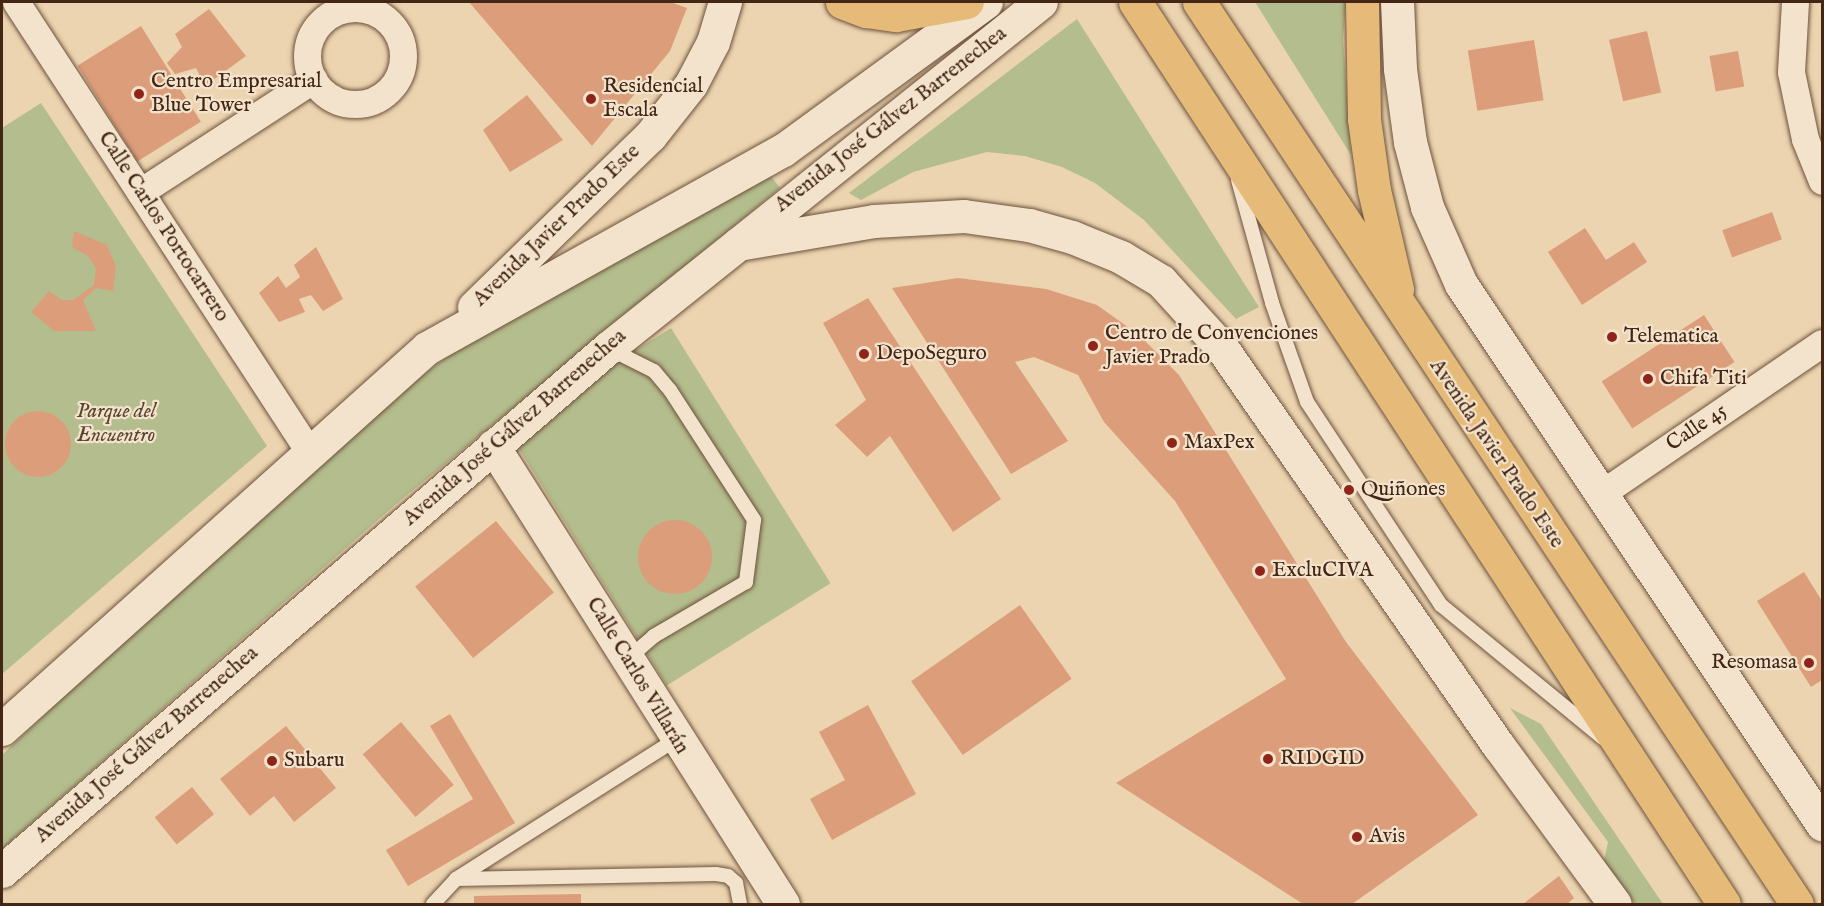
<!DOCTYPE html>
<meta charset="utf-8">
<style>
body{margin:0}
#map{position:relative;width:1824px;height:906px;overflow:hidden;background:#ecd4b0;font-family:"IM FELL English",serif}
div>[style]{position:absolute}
.green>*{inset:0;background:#b4bd8d;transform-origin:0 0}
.building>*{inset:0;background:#dc9d7a;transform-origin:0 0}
.round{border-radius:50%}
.roads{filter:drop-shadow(0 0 2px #6d523c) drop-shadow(0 0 2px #6d523c)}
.service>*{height:14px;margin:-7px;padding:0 7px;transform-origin:7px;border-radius:7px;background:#f3e3cc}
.minor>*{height:27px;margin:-13.5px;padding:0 13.5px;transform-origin:13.5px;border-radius:13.5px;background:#f3e3cc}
.minor>.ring{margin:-13.5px;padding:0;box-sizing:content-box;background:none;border:27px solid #f3e3cc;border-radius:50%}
.tertiary>*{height:33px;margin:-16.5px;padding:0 16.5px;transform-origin:16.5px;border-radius:16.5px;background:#f3e3cc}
.secondary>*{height:33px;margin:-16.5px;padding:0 16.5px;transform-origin:16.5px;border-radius:16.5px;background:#f3e3cc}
.motorway>*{height:33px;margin:-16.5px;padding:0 16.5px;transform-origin:16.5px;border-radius:16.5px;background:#e6ba78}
.dots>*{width:16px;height:16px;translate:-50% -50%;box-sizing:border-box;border:3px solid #f3e3cc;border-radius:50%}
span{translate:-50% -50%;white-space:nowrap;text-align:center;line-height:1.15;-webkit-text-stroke:4.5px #f3e3cc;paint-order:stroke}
.poi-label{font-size:21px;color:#432616}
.left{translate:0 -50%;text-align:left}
.right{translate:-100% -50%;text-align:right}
.street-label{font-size:21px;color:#432616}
.park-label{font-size:21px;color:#5a442e;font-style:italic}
.frame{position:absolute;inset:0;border:3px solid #432616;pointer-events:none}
</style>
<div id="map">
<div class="green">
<div style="clip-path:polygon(1255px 2px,1346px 2px,1343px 39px,1351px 155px)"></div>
<div style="clip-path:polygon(1077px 19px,1259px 307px,1236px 319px,1144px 220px,1095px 183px,1062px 167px,1025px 156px,987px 152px,913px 172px,861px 200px,849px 193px)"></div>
<div style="clip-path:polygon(41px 103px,267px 446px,2px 674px,2px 128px)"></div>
<div style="clip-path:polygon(771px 176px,780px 188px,395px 505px,2px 849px,2px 755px,344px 433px,498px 319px,596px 273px)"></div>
<div style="left:671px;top:328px;width:301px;height:193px;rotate:58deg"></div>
<div style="clip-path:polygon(1510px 708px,1541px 724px,1663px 904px,1635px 904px,1604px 861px,1608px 842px)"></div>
</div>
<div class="building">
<div style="clip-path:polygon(469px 2px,670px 2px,687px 8px,670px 51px,592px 146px)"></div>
<div style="clip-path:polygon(209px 9px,246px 56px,205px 86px,196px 68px,175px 74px,167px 63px,182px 47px,175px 34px)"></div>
<div style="left:141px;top:26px;width:113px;height:75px;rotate:58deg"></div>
<div style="left:1647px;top:31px;width:63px;height:39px;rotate:77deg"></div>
<div style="left:1534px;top:40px;width:61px;height:67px;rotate:81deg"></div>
<div style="left:1738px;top:51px;width:36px;height:29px;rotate:80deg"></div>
<div style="clip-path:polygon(527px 95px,563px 140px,510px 172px,483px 130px)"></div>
<div style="left:1772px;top:212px;width:29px;height:53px;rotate:70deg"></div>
<div style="clip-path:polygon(1585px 228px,1606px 260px,1634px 242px,1647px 262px,1582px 305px,1548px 252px)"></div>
<div style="clip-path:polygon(74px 231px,107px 245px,116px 266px,113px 291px,96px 288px,83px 300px,96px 331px,54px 331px,31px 312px,49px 291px,62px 300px,73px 300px,94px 285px,96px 269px,88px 256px,72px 247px)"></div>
<div style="clip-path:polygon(316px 247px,343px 299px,323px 311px,311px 295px,299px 299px,305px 312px,279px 322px,259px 293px,278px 276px,286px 288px,300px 277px,294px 265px)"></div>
<div style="clip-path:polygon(958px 278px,1046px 289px,1097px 305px,1139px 335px,1179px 375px,1346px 642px,1478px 815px,1352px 904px,1303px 904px,1116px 783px,1286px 679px,1175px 501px,1104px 422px,1078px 375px,1034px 357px,1015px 362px,1068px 441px,1011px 474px,892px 288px)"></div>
<div style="clip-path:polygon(868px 298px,1001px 499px,953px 532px,890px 436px,867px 457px,835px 425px,866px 400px,823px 323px)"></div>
<div style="left:1704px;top:315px;width:56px;height:122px;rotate:57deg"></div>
<div class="round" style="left:5px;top:411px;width:66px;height:66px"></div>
<div class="round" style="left:638px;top:520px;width:74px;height:74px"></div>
<div style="left:496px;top:521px;width:92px;height:104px;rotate:51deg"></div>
<div style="clip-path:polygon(1804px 572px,1822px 601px,1822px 680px,1811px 687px,1757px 601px)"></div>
<div style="left:1020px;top:605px;width:90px;height:133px;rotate:55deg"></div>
<div style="clip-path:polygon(868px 705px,916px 794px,832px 840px,810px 799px,845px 780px,819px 732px)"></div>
<div style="clip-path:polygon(450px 714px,515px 823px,408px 886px,386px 850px,473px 799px,430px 726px)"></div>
<div style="left:401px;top:722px;width:82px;height:50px;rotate:50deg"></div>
<div style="clip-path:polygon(286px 726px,336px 788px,294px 822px,274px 796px,250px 816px,220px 779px)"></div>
<div style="left:192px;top:787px;width:35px;height:48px;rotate:51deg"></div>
<div style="clip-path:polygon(1559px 876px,1574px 898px,1567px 904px,1523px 904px)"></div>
<div style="clip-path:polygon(581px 894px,581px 904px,474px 904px,474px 896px)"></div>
</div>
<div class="roads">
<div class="service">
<div style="left:1238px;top:180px;width:128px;rotate:74.5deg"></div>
<div style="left:1272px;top:303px;width:105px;rotate:70.5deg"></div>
<div style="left:1307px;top:402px;width:243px;rotate:56.6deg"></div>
<div style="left:1441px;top:605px;width:210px;rotate:39.4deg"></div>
<div style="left:610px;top:349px;width:49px;rotate:26.6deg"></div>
<div style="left:654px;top:371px;width:25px;rotate:50deg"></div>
<div style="left:670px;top:390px;width:155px;rotate:57.1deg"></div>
<div style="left:754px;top:520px;width:63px;rotate:97.4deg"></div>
<div style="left:746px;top:582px;width:107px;rotate:149.6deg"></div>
<div style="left:654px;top:636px;width:35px;rotate:139deg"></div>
<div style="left:456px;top:879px;width:260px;rotate:-1.1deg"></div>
<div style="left:716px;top:874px;width:12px;rotate:9deg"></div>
<div style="left:728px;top:876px;width:11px;rotate:41deg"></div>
<div style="left:736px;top:883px;width:21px;rotate:79deg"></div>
<div style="left:433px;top:904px;width:34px;rotate:-47deg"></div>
<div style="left:456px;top:879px;width:259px;rotate:-32.4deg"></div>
</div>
<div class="minor">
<div style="left:16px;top:2px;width:538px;rotate:56.9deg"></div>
<div style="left:1795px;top:2px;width:70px;rotate:93.3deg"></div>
<div style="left:1791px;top:72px;width:68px;rotate:78.2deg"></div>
<div style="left:1805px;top:139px;width:45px;rotate:68deg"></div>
<div class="ring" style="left:307px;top:8px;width:69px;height:69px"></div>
<div style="left:140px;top:192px;width:207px;rotate:-33deg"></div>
<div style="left:1602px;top:493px;width:266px;rotate:-34.3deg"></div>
</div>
<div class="tertiary">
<div style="left:493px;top:446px;width:542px;rotate:57.66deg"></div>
</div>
<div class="secondary">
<div style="left:1397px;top:2px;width:67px;rotate:87.4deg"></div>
<div style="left:1400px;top:69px;width:74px;rotate:82.2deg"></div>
<div style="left:1410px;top:142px;width:67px;rotate:75.3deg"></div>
<div style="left:1427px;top:207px;width:84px;rotate:66.2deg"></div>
<div style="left:1461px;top:284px;width:650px;rotate:56.24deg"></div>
<div style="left:738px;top:244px;width:138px;rotate:-9.6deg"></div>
<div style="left:874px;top:221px;width:90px;rotate:-3.2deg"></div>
<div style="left:964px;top:216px;width:66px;rotate:7.9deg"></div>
<div style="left:1029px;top:225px;width:45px;rotate:15.6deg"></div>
<div style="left:1072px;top:237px;width:53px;rotate:22.2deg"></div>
<div style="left:1121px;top:257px;width:47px;rotate:31deg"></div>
<div style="left:1161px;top:281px;width:91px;rotate:47.7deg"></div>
<div style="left:1222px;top:348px;width:484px;rotate:55.2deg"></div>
<div style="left:1498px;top:745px;width:197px;rotate:53.7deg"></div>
<div style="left:474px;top:307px;width:245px;rotate:-44.2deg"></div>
<div style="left:650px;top:136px;width:66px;rotate:-51.7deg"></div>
<div style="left:691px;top:84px;width:47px;rotate:-62.4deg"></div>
<div style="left:713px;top:42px;width:42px;rotate:-73.3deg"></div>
<div style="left:2px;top:729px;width:571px;rotate:-41.88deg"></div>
<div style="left:427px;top:348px;width:407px;rotate:-29.1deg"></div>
<div style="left:783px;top:150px;width:251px;rotate:-36.1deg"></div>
<div style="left:2px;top:871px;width:800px;rotate:-40.8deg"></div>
<div style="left:608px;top:348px;width:554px;rotate:-38.63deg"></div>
</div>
<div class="motorway">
<div style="left:842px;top:2px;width:26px;rotate:21deg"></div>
<div style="left:866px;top:11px;width:30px;rotate:8deg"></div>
<div style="left:896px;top:15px;width:72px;rotate:-10.4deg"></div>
<div style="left:1135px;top:2px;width:1077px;rotate:56.86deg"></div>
<div style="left:1199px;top:2px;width:1082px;rotate:56.46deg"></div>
<div style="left:1362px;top:2px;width:117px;rotate:89deg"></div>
<div style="left:1364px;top:119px;width:72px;rotate:82deg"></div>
<div style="left:1374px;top:190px;width:102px;rotate:76.9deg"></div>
</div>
</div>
<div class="dots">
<div style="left:139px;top:94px;background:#8f2418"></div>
<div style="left:591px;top:99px;background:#8f2418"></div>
<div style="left:1612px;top:337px;background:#8f2418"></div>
<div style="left:1093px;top:346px;background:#8f2418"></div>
<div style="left:864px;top:354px;background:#8f2418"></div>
<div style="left:1648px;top:379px;background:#8f2418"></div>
<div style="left:1172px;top:443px;background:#8f2418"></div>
<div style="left:1349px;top:490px;background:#8f2418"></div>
<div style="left:1260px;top:571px;background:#8f2418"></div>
<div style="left:1809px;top:663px;background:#8f2418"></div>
<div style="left:1268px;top:759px;background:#8f2418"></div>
<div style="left:272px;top:761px;background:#8f2418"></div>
<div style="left:1357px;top:837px;background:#8f2418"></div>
</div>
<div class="poi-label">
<span class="left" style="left:151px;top:94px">Centro Empresarial<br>Blue Tower</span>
<span class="left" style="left:603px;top:99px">Residencial<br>Escala</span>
<span class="left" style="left:1105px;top:346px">Centro de Convenciones<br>Javier Prado</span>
<span class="left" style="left:1624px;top:337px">Telematica</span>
<span class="left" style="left:876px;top:354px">DepoSeguro</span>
<span class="left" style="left:1660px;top:379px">Chifa Titi</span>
<span class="left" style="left:1184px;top:443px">MaxPex</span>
<span class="left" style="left:1361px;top:490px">Quiñones</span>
<span class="left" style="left:1272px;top:571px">ExcluCIVA</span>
<span class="right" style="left:1797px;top:663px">Resomasa</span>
<span class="left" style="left:1280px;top:759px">RIDGID</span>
<span class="left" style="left:284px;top:761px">Subaru</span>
<span class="left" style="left:1369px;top:837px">Avis</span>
</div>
<div class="street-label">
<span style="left:891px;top:120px;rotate:-38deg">Avenida José Gálvez Barrenechea</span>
<span style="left:557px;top:226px;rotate:-44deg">Avenida Javier Prado Este</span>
<span style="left:163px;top:227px;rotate:57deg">Calle Carlos Portocarrero</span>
<span style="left:515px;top:428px;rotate:-41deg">Avenida José Gálvez Barrenechea</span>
<span style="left:1697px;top:428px;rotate:-34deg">Calle 45</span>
<span style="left:1496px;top:454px;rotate:56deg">Avenida Javier Prado Este</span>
<span style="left:637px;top:676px;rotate:59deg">Calle Carlos Villarán</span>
<span style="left:147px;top:745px;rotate:-41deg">Avenida José Gálvez Barrenechea</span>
</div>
<div class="park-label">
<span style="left:116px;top:424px">Parque del<br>Encuentro</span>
</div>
<div class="frame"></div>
</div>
